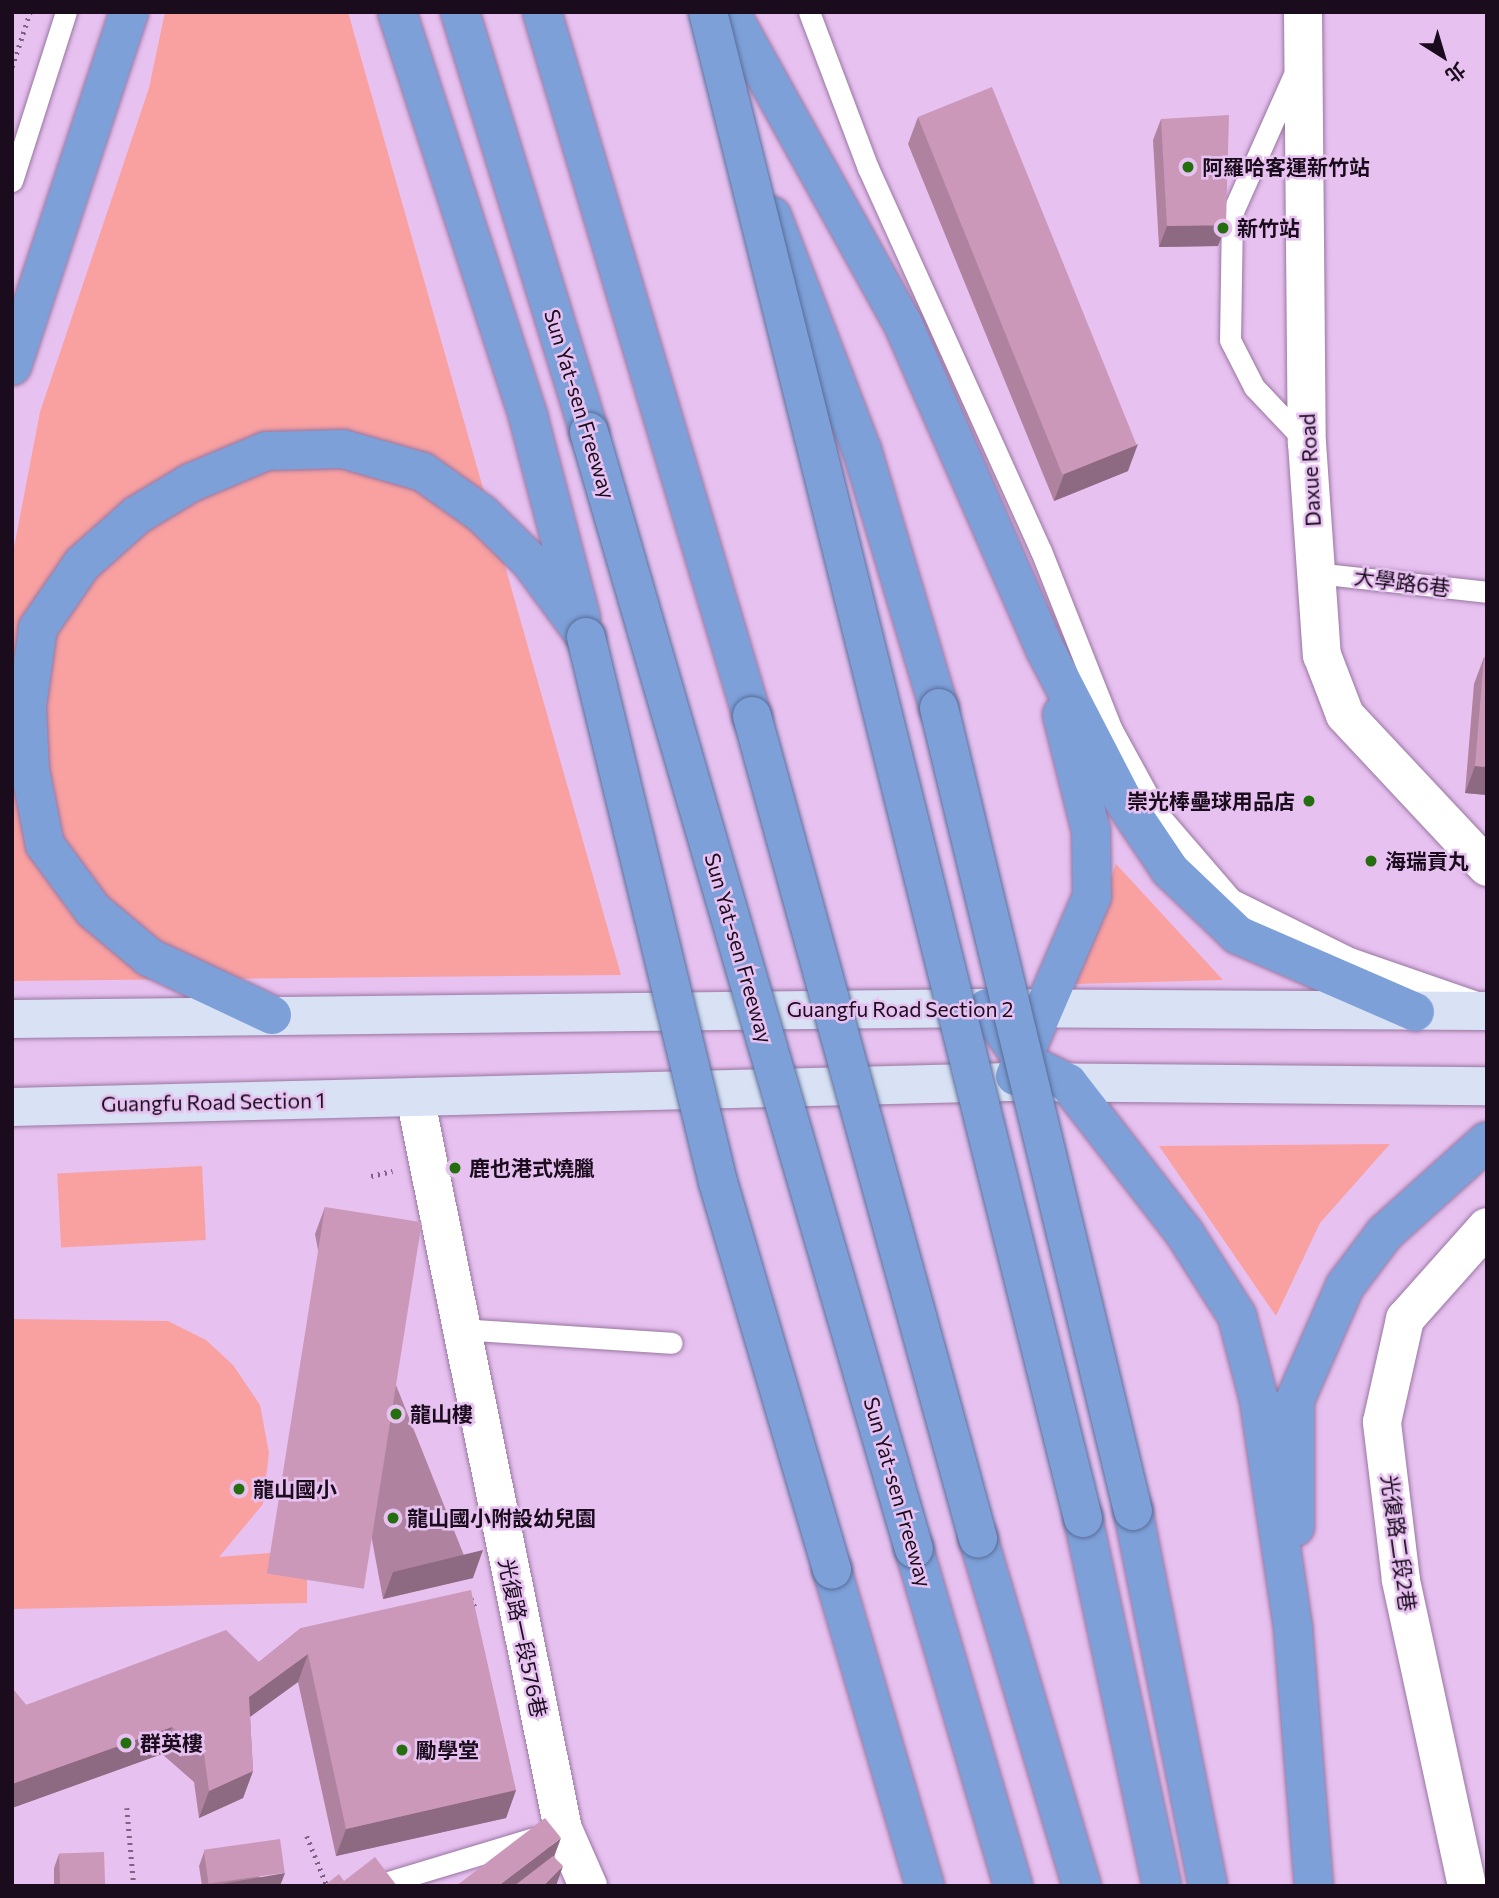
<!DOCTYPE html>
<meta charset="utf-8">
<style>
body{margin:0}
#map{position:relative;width:1499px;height:1898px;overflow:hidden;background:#e7c1f0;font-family:Commissioner,"Noto Sans TC",sans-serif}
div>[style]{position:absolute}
.green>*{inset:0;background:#f9a1a1;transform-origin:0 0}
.path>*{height:4.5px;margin-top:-2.25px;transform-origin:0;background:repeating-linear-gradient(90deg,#7c6382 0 2px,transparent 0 7px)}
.roads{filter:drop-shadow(0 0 2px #9976a1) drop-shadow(0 0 2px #9976a1)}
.lane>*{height:21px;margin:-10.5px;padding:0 10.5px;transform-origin:10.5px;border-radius:10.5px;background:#fff}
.street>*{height:38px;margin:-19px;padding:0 19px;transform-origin:19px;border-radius:19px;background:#fff}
.secondary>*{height:38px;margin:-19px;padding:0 19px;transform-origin:19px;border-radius:19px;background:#d8e2f4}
.highway>*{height:38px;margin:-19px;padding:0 19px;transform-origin:19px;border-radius:19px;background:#7da0d9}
.bridges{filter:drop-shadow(0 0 2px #5a6c97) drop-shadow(0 0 2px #5a6c97)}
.highway-bridge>*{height:38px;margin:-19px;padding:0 19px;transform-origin:19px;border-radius:19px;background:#7da0d9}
.wall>*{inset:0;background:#af839f}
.shaded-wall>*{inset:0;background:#8e6a82}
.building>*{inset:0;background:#cb98b9;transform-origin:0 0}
.dots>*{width:19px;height:19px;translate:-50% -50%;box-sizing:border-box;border:4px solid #e7c1f0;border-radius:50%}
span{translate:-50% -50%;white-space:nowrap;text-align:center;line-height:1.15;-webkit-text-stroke:5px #e7c1f0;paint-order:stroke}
.poi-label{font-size:21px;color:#1a0c1d;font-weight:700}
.left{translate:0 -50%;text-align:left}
.right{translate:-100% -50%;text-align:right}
.street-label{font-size:21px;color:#1a0c1d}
.frame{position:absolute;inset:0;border:14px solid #1a0c1d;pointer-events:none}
.north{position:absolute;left:1408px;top:21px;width:70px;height:70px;-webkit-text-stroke:5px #e7c1f0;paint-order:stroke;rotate:143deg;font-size:19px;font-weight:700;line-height:28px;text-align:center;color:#1a0c1d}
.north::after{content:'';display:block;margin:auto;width:24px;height:32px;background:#1a0c1d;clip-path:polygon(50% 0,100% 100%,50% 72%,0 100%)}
</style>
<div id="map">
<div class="green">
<div style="clip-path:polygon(165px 12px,348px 12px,621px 975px,12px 981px,12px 558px,40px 412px,149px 88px)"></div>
<div style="clip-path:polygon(1116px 864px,1223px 980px,1075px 984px)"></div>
<div style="clip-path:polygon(1390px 1144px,1320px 1223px,1276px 1316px,1159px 1146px)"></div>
<div style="left:202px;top:1166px;width:74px;height:145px;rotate:87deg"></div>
<div style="clip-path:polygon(12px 1319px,168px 1321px,206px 1340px,233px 1365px,260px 1405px,269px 1453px,263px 1504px,219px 1557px,307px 1550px,307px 1603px,12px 1609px)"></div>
</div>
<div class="path">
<div style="left:12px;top:67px;width:58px;rotate:-71.9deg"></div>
<div style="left:371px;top:1176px;width:22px;rotate:-13deg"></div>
<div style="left:468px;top:1592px;width:17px;rotate:65deg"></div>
<div style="left:127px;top:1808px;width:78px;rotate:84.9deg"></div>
<div style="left:307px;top:1836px;width:54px;rotate:68.2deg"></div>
</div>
<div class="roads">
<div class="lane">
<div style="left:809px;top:12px;width:167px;rotate:69.3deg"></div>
<div style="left:868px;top:168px;width:420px;rotate:65.7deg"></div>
<div style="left:1041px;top:551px;width:190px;rotate:68.4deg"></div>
<div style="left:1111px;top:728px;width:98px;rotate:61.3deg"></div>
<div style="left:1158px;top:814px;width:112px;rotate:49.3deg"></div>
<div style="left:1231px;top:899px;width:133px;rotate:26.4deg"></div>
<div style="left:1350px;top:958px;width:131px;rotate:19.1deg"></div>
<div style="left:1296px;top:70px;width:158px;rotate:114deg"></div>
<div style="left:1232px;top:214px;width:126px;rotate:90.9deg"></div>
<div style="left:1230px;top:340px;width:53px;rotate:62.9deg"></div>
<div style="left:1254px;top:387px;width:76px;rotate:46.6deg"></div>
<div style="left:12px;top:181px;width:177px;rotate:-72.3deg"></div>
<div style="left:1316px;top:573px;width:172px;rotate:6.3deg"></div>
<div style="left:458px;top:1329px;width:214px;rotate:3.7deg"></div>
<div style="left:375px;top:1886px;width:166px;rotate:-16.8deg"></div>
</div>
<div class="street">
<div style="left:1303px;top:12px;width:431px;rotate:89.5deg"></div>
<div style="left:1307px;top:443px;width:213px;rotate:86deg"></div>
<div style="left:1322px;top:655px;width:64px;rotate:69deg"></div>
<div style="left:1345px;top:715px;width:208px;rotate:46.9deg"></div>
<div style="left:415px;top:1097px;width:747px;rotate:78.57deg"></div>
<div style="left:563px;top:1829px;width:62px;rotate:66.3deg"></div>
<div style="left:1467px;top:1886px;width:313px;rotate:-102.2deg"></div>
<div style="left:1401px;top:1580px;width:159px;rotate:-96.9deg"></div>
<div style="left:1382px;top:1422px;width:106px;rotate:-77.4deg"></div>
<div style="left:1405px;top:1319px;width:123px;rotate:-48.3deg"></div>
</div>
<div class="secondary">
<div style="left:12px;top:1019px;width:975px;rotate:-0.65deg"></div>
<div style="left:987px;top:1008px;width:500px;rotate:0.34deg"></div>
<div style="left:12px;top:1107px;width:999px;rotate:-1.43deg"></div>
<div style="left:1011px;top:1082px;width:476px;rotate:0.5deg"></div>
</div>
<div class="highway">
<div style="left:397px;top:12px;width:425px;rotate:72deg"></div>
<div style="left:528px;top:416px;width:209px;rotate:75.3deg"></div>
<div style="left:460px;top:12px;width:439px;rotate:72.9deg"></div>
<div style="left:542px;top:12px;width:735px;rotate:73.39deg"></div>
<div style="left:730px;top:12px;width:357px;rotate:61deg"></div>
<div style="left:903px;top:324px;width:355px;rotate:66.4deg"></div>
<div style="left:1045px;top:649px;width:170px;rotate:62.7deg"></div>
<div style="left:1123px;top:800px;width:84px;rotate:56.1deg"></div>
<div style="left:1170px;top:870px;width:94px;rotate:43.7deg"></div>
<div style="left:1238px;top:935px;width:193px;rotate:23.5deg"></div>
<div style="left:772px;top:216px;width:251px;rotate:69deg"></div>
<div style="left:862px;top:450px;width:269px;rotate:73.4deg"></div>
<div style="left:12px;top:366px;width:373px;rotate:-71.7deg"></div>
<div style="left:987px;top:1008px;width:66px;rotate:54.9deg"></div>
<div style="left:1025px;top:1062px;width:48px;rotate:26deg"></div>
<div style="left:1068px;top:1083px;width:191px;rotate:52.2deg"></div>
<div style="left:1185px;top:1234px;width:97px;rotate:57.6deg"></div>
<div style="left:1237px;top:1316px;width:87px;rotate:75.3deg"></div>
<div style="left:1259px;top:1400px;width:230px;rotate:81.5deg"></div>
<div style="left:1293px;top:1627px;width:260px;rotate:85.4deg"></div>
<div style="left:272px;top:1015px;width:136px;rotate:-154.8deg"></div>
<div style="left:149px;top:957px;width:73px;rotate:-140deg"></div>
<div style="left:93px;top:910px;width:81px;rotate:-126.4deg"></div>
<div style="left:45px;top:845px;width:76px;rotate:-101.3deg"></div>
<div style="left:30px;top:770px;width:64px;rotate:-92.7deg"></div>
<div style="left:27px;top:706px;width:79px;rotate:-82deg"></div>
<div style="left:38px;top:628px;width:78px;rotate:-55.5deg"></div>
<div style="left:82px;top:564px;width:74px;rotate:-41.7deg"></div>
<div style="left:137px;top:515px;width:62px;rotate:-31.1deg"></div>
<div style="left:190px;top:483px;width:82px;rotate:-22.8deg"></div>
<div style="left:266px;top:451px;width:77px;rotate:-1.5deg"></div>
<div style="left:343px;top:449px;width:83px;rotate:16deg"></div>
<div style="left:423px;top:472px;width:72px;rotate:35.4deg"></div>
<div style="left:482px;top:514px;width:67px;rotate:44.4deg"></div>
<div style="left:530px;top:561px;width:94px;rotate:53.6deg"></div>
<div style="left:1015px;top:1076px;width:196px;rotate:-66.8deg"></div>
<div style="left:1092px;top:896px;width:65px;rotate:-90.9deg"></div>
<div style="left:1091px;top:831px;width:120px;rotate:-104deg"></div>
<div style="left:1133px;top:1511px;width:382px;rotate:78.7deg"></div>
<div style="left:1083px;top:1518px;width:376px;rotate:77.9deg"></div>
<div style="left:1295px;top:1527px;width:127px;rotate:-90deg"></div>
<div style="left:1295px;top:1400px;width:124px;rotate:-66.3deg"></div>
<div style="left:1345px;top:1286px;width:66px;rotate:-53deg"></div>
<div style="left:1385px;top:1233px;width:137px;rotate:-42deg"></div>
<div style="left:978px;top:1538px;width:363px;rotate:73.4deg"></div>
<div style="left:914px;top:1549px;width:351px;rotate:73.6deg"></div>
<div style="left:832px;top:1570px;width:329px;rotate:73.6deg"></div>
</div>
</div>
<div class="bridges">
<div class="highway-bridge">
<div style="left:708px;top:12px;width:1552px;rotate:76.02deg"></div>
<div style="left:589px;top:432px;width:1163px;rotate:73.78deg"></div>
<div style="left:586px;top:637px;width:561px;rotate:76.39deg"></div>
<div style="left:718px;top:1182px;width:404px;rotate:73.6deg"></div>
<div style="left:939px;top:708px;width:826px;rotate:76.42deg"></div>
<div style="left:752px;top:716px;width:853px;rotate:74.63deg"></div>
</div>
</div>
<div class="wall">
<div style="clip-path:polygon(918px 117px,1128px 471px,1054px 501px,908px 144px)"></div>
<div style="clip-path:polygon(1161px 119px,1218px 246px,1159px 247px,1153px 140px)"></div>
<div style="clip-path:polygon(1484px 657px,1487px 795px,1465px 793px,1474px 684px)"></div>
<div style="clip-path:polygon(325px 1207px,473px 1578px,383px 1599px,315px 1234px)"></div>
<div style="clip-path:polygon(301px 1628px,516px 1790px,506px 1818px,336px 1856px,298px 1682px,250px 1716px,253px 1771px,243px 1798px,199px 1818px,194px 1782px,162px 1754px,12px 1808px,12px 1688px,26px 1705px,259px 1662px)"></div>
<div style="clip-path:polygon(204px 1852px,280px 1886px,202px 1886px,199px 1866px)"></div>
<div style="clip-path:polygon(59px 1854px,105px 1886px,54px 1886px,54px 1868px)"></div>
</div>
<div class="shaded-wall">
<div style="clip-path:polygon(1226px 225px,1218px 246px,1159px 247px,1167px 226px)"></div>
<div style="clip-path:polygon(1138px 444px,1128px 471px,1054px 501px,1064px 474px)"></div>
<div style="clip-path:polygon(1475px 766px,1487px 767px,1487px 795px,1465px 793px)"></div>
<div style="clip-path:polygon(483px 1550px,473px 1578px,383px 1599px,393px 1572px)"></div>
<div style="clip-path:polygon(308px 1654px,298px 1682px,239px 1725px,249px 1697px)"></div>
<div style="clip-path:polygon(172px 1727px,162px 1754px,12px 1808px,12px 1784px)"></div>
<div style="clip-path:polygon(253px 1771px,243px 1798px,199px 1818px,209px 1791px)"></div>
<div style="clip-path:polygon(516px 1790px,506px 1818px,336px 1856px,346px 1829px)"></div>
<div style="clip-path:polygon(561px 1838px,547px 1876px,534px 1886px,498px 1886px)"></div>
<div style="clip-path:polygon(563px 1866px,556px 1886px,543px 1886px)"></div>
<div style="clip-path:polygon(285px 1873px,280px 1886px,210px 1886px)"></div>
</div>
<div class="building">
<div style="left:992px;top:87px;width:386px;height:80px;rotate:68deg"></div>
<div style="clip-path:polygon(1229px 115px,1226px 225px,1167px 226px,1161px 119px)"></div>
<div style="clip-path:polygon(1484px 657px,1487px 657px,1487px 767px,1475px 766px)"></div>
<div style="left:325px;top:1207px;width:98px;height:371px;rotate:9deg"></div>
<div style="clip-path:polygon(471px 1590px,516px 1790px,346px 1829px,308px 1654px,249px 1697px,253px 1771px,209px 1791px,204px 1754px,172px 1727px,12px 1784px,12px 1688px,26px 1705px,226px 1630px,259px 1662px,301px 1628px)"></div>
<div style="clip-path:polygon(545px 1818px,561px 1838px,498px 1886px,456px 1886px)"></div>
<div style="left:280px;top:1839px;width:34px;height:77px;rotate:82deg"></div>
<div style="left:104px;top:1852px;width:34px;height:45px;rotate:88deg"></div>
<div style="clip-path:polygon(553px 1856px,563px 1866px,543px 1886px,514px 1886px)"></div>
<div style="clip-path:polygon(375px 1857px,397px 1886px,324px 1886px,339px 1874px,344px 1881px)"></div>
</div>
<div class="dots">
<div style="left:1188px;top:167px;background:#246e0f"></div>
<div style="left:1223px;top:228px;background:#246e0f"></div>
<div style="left:1309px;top:801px;background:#246e0f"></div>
<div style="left:1371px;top:861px;background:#246e0f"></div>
<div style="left:455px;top:1168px;background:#246e0f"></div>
<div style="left:396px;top:1414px;background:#246e0f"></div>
<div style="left:239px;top:1489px;background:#246e0f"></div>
<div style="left:393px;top:1518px;background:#246e0f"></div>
<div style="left:126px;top:1743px;background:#246e0f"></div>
<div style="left:402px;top:1750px;background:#246e0f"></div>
</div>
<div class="poi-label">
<span class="left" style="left:1202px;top:167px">阿羅哈客運新竹站</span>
<span class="left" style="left:1237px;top:228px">新竹站</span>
<span class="right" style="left:1295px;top:801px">崇光棒壘球用品店</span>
<span class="left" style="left:1385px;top:861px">海瑞貢丸</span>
<span class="left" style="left:469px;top:1168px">鹿也港式燒臘</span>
<span class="left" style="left:410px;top:1414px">龍山樓</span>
<span class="left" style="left:253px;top:1489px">龍山國小</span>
<span class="left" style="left:407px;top:1518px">龍山國小附設幼兒園</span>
<span class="left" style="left:140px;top:1743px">群英樓</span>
<span class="left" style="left:416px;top:1750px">勵學堂</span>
</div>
<div class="street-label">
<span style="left:580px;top:404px;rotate:73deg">Sun Yat-sen Freeway</span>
<span style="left:1310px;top:470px;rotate:-93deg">Daxue Road</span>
<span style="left:1402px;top:582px;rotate:7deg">大學路6巷</span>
<span style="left:739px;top:948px;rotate:74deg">Sun Yat-sen Freeway</span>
<span style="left:900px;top:1009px">Guangfu Road Section 2</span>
<span style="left:213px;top:1102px;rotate:-1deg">Guangfu Road Section 1</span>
<span style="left:898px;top:1492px;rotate:74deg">Sun Yat-sen Freeway</span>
<span style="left:1399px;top:1543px;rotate:82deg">光復路二段2巷</span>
<span style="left:523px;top:1638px;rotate:78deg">光復路一段576巷</span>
</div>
<div class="frame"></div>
<div class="north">北</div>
</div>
